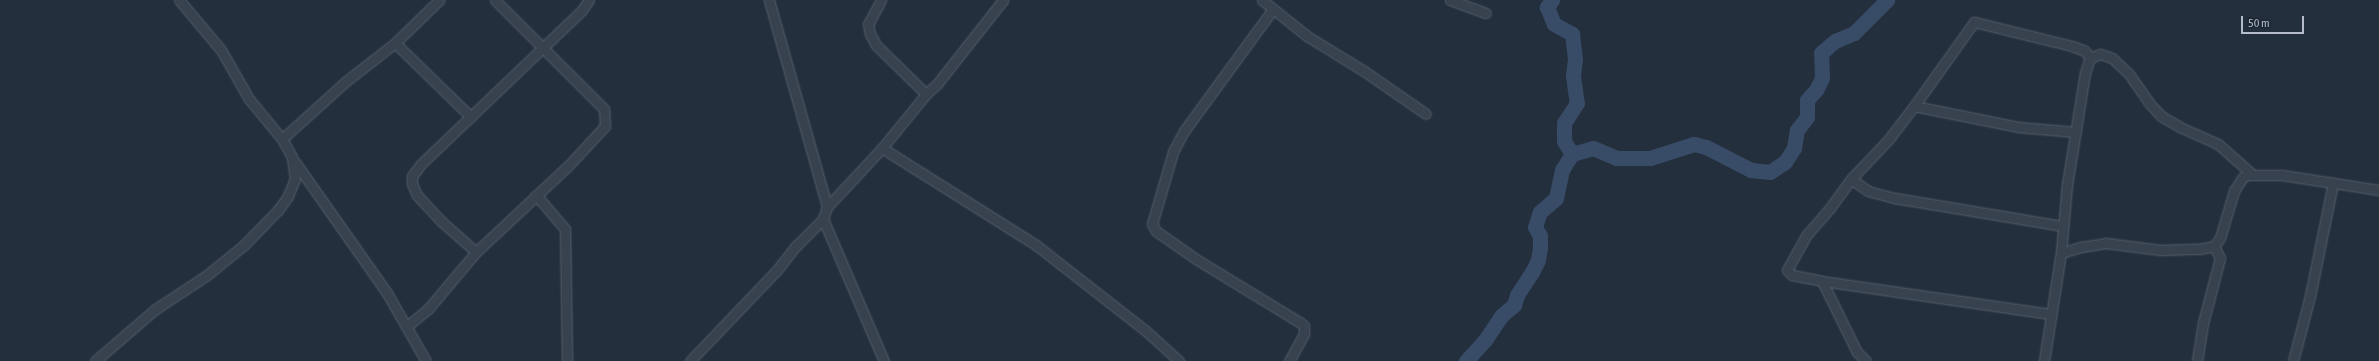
<!DOCTYPE html>
<style>
body{margin:0}
#map{position:relative;width:2379px;height:361px;overflow:hidden;background:#242f3e;font-family:"Asap Condensed",sans-serif}
div>[style]{position:absolute}
.river>*{height:15px;margin:-7.5px;padding:0 7.5px;transform-origin:7.5px;border-radius:7.5px;background:#394c67}
.roads{filter:drop-shadow(0 0 1px #565f6c) drop-shadow(0 0 1px #565f6c)}
.street>*{height:9px;margin:-4.5px;padding:0 4.5px;transform-origin:4.5px;border-radius:4.5px;background:#38414e}
span{translate:-50% -50%;white-space:nowrap;text-align:center;line-height:1.15;-webkit-text-stroke:3px #1d2633;paint-order:stroke}
.scale{position:absolute;left:2241px;top:16px;width:63px;height:18px;box-sizing:border-box;border:2px solid #b4bcc9;border-top:0;padding-left:5px;font-size:12px;line-height:14px;white-space:nowrap;color:#b4bcc9;-webkit-text-stroke:3px #1d2633;paint-order:stroke}
</style>
<div id="map">
<div class="river">
<div style="left:1552px;top:0;width:9px;rotate:126deg"></div>
<div style="left:1547px;top:7px;width:18px;rotate:68deg"></div>
<div style="left:1554px;top:24px;width:21px;rotate:29deg"></div>
<div style="left:1572px;top:34px;width:25px;rotate:83deg"></div>
<div style="left:1575px;top:59px;width:17px;rotate:97deg"></div>
<div style="left:1573px;top:76px;width:27px;rotate:82deg"></div>
<div style="left:1577px;top:103px;width:24px;rotate:123deg"></div>
<div style="left:1564px;top:123px;width:18px;rotate:90deg"></div>
<div style="left:1564px;top:141px;width:15px;rotate:58deg"></div>
<div style="left:1466px;top:361px;width:28px;rotate:-48deg"></div>
<div style="left:1485px;top:340px;width:30px;rotate:-56deg"></div>
<div style="left:1502px;top:315px;width:16px;rotate:-40deg"></div>
<div style="left:1514px;top:305px;width:10px;rotate:-73deg"></div>
<div style="left:1517px;top:295px;width:27px;rotate:-57deg"></div>
<div style="left:1532px;top:272px;width:13px;rotate:-63deg"></div>
<div style="left:1538px;top:260px;width:13px;rotate:-81deg"></div>
<div style="left:1540px;top:247px;width:11px;rotate:-90deg"></div>
<div style="left:1540px;top:236px;width:10px;rotate:-119deg"></div>
<div style="left:1535px;top:227px;width:16px;rotate:-72deg"></div>
<div style="left:1540px;top:212px;width:21px;rotate:-41deg"></div>
<div style="left:1556px;top:198px;width:29px;rotate:-78deg"></div>
<div style="left:1562px;top:170px;width:19px;rotate:-58deg"></div>
<div style="left:1572px;top:154px;width:22px;rotate:-16deg"></div>
<div style="left:1593px;top:148px;width:25px;rotate:23deg"></div>
<div style="left:1616px;top:158px;width:34px"></div>
<div style="left:1650px;top:158px;width:46px;rotate:-17.7deg"></div>
<div style="left:1694px;top:144px;width:12px;rotate:14deg"></div>
<div style="left:1706px;top:147px;width:51px;rotate:27.1deg"></div>
<div style="left:1751px;top:170px;width:19px;rotate:6deg"></div>
<div style="left:1770px;top:172px;width:18px;rotate:-34deg"></div>
<div style="left:1785px;top:162px;width:17px;rotate:-57deg"></div>
<div style="left:1794px;top:148px;width:18px;rotate:-81deg"></div>
<div style="left:1797px;top:130px;width:16px;rotate:-52deg"></div>
<div style="left:1807px;top:117px;width:17px;rotate:-90deg"></div>
<div style="left:1807px;top:100px;width:13px;rotate:-48deg"></div>
<div style="left:1816px;top:90px;width:13px;rotate:-63deg"></div>
<div style="left:1822px;top:78px;width:25px;rotate:-92deg"></div>
<div style="left:1821px;top:53px;width:18px;rotate:-41deg"></div>
<div style="left:1835px;top:41px;width:21px;rotate:-23deg"></div>
<div style="left:1854px;top:33px;width:47px;rotate:-45deg"></div>
</div>
<div class="roads">
<div class="street">
<div style="left:769px;top:0;width:215px;rotate:74.3deg"></div>
<div style="left:881px;top:0;width:27px;rotate:118deg"></div>
<div style="left:868px;top:24px;width:10px;rotate:79deg"></div>
<div style="left:870px;top:34px;width:13px;rotate:61deg"></div>
<div style="left:876px;top:45px;width:70px;rotate:44.4deg"></div>
<div style="left:1262px;top:0;width:58px;rotate:38.7deg"></div>
<div style="left:1307px;top:36px;width:67px;rotate:31.6deg"></div>
<div style="left:1364px;top:71px;width:75px;rotate:34.7deg"></div>
<div style="left:1450px;top:0;width:38px;rotate:20deg"></div>
<div style="left:1273px;top:9px;width:151px;rotate:126.1deg"></div>
<div style="left:1184px;top:131px;width:24px;rotate:118deg"></div>
<div style="left:1173px;top:152px;width:75px;rotate:106.3deg"></div>
<div style="left:1152px;top:224px;width:8px;rotate:60deg"></div>
<div style="left:1156px;top:231px;width:49px;rotate:35deg"></div>
<div style="left:1196px;top:259px;width:123px;rotate:31.4deg"></div>
<div style="left:1301px;top:323px;width:4px;rotate:45deg"></div>
<div style="left:1304px;top:326px;width:8px;rotate:90deg"></div>
<div style="left:1304px;top:334px;width:31px;rotate:119deg"></div>
<div style="left:395px;top:43px;width:106px;rotate:44.2deg"></div>
<div style="left:2090px;top:58px;width:11px;rotate:-22deg"></div>
<div style="left:2100px;top:54px;width:13px;rotate:18deg"></div>
<div style="left:2112px;top:58px;width:23px;rotate:43deg"></div>
<div style="left:2129px;top:74px;width:35px;rotate:55deg"></div>
<div style="left:2149px;top:103px;width:18px;rotate:47deg"></div>
<div style="left:2161px;top:116px;width:24px;rotate:30deg"></div>
<div style="left:2182px;top:128px;width:39px;rotate:24deg"></div>
<div style="left:2218px;top:144px;width:45px;rotate:41.4deg"></div>
<div style="left:1914px;top:106px;width:106px;rotate:11.4deg"></div>
<div style="left:2018px;top:127px;width:58px;rotate:4.9deg"></div>
<div style="left:282px;top:139px;width:85px;rotate:-42.1deg"></div>
<div style="left:345px;top:82px;width:63px;rotate:-38deg"></div>
<div style="left:395px;top:43px;width:62px;rotate:-44.3deg"></div>
<div style="left:882px;top:148px;width:182px;rotate:32.2deg"></div>
<div style="left:1036px;top:245px;width:140px;rotate:38deg"></div>
<div style="left:1146px;top:331px;width:45px;rotate:42.3deg"></div>
<div style="left:295px;top:162px;width:160px;rotate:54.9deg"></div>
<div style="left:387px;top:293px;width:78px;rotate:60.2deg"></div>
<div style="left:1851px;top:179px;width:21px;rotate:35deg"></div>
<div style="left:1868px;top:191px;width:28px;rotate:15deg"></div>
<div style="left:1895px;top:198px;width:169px;rotate:9.5deg"></div>
<div style="left:536px;top:195px;width:45px;rotate:49.5deg"></div>
<div style="left:565px;top:229px;width:132px;rotate:89.1deg"></div>
<div style="left:823px;top:219px;width:155px;rotate:66.8deg"></div>
<div style="left:476px;top:252px;width:47px;rotate:-138.5deg"></div>
<div style="left:441px;top:221px;width:35px;rotate:-133deg"></div>
<div style="left:417px;top:195px;width:12px;rotate:-114deg"></div>
<div style="left:412px;top:184px;width:8px;rotate:-90deg"></div>
<div style="left:412px;top:176px;width:15px;rotate:-53deg"></div>
<div style="left:421px;top:164px;width:223px;rotate:-43.7deg"></div>
<div style="left:582px;top:10px;width:12px;rotate:-55deg"></div>
<div style="left:2061px;top:253px;width:21px;rotate:-17deg"></div>
<div style="left:2081px;top:247px;width:25px;rotate:-9deg"></div>
<div style="left:2106px;top:243px;width:55px;rotate:7.3deg"></div>
<div style="left:2161px;top:250px;width:38px;rotate:-2deg"></div>
<div style="left:2199px;top:249px;width:15px;rotate:-11deg"></div>
<div style="left:2214px;top:246px;width:10px;rotate:-53deg"></div>
<div style="left:2220px;top:238px;width:49px;rotate:-73.4deg"></div>
<div style="left:2234px;top:191px;width:15px;rotate:-58deg"></div>
<div style="left:2242px;top:178px;width:6px;rotate:-31deg"></div>
<div style="left:2247px;top:175px;width:35px"></div>
<div style="left:2282px;top:175px;width:98px;rotate:8.8deg"></div>
<div style="left:1822px;top:281px;width:79px;rotate:63.8deg"></div>
<div style="left:1857px;top:352px;width:13px;rotate:45deg"></div>
<div style="left:407px;top:326px;width:27px;rotate:-39deg"></div>
<div style="left:428px;top:309px;width:75px;rotate:-49.9deg"></div>
<div style="left:476px;top:252px;width:126px;rotate:-43.1deg"></div>
<div style="left:568px;top:166px;width:54px;rotate:-47.2deg"></div>
<div style="left:605px;top:126px;width:17px;rotate:-93deg"></div>
<div style="left:604px;top:109px;width:154px;rotate:-135deg"></div>
<div style="left:95px;top:361px;width:78px;rotate:-40.8deg"></div>
<div style="left:154px;top:310px;width:64px;rotate:-33.4deg"></div>
<div style="left:207px;top:275px;width:46px;rotate:-38.9deg"></div>
<div style="left:243px;top:246px;width:50px;rotate:-45.8deg"></div>
<div style="left:278px;top:210px;width:17px;rotate:-54deg"></div>
<div style="left:288px;top:196px;width:18px;rotate:-68deg"></div>
<div style="left:295px;top:179px;width:22px;rotate:-98deg"></div>
<div style="left:292px;top:157px;width:21px;rotate:-119deg"></div>
<div style="left:282px;top:139px;width:52px;rotate:-129.5deg"></div>
<div style="left:249px;top:99px;width:56px;rotate:-119.7deg"></div>
<div style="left:221px;top:50px;width:65px;rotate:-130deg"></div>
<div style="left:690px;top:361px;width:126px;rotate:-46.3deg"></div>
<div style="left:777px;top:270px;width:31px;rotate:-52deg"></div>
<div style="left:796px;top:246px;width:38px;rotate:-45deg"></div>
<div style="left:823px;top:219px;width:13px;rotate:-72deg"></div>
<div style="left:827px;top:207px;width:81px;rotate:-47deg"></div>
<div style="left:882px;top:148px;width:70px;rotate:-50.8deg"></div>
<div style="left:926px;top:94px;width:15px;rotate:-42deg"></div>
<div style="left:937px;top:84px;width:107px;rotate:-51.8deg"></div>
<div style="left:2044px;top:361px;width:109px;rotate:-81.1deg"></div>
<div style="left:2061px;top:253px;width:68px;rotate:-85deg"></div>
<div style="left:2067px;top:185px;width:113px;rotate:-80.9deg"></div>
<div style="left:2085px;top:73px;width:16px;rotate:-72deg"></div>
<div style="left:2090px;top:58px;width:9px;rotate:-126deg"></div>
<div style="left:2085px;top:51px;width:14px;rotate:-159deg"></div>
<div style="left:2072px;top:46px;width:101px;rotate:-166.2deg"></div>
<div style="left:1974px;top:22px;width:103px;rotate:125.5deg"></div>
<div style="left:1914px;top:106px;width:43px;rotate:127.4deg"></div>
<div style="left:1888px;top:140px;width:54px;rotate:133.5deg"></div>
<div style="left:1851px;top:179px;width:36px;rotate:126deg"></div>
<div style="left:1830px;top:208px;width:35px;rotate:131deg"></div>
<div style="left:1807px;top:234px;width:41px;rotate:119.1deg"></div>
<div style="left:1787px;top:270px;width:7px;rotate:45deg"></div>
<div style="left:1792px;top:275px;width:31px;rotate:11deg"></div>
<div style="left:1822px;top:281px;width:230px;rotate:8.2deg"></div>
<div style="left:2197px;top:361px;width:38px;rotate:-81deg"></div>
<div style="left:2203px;top:323px;width:67px;rotate:-75.3deg"></div>
<div style="left:2220px;top:258px;width:13px;rotate:-117deg"></div>
<div style="left:2293px;top:361px;width:67px;rotate:-75.3deg"></div>
<div style="left:2310px;top:296px;width:115px;rotate:-78.5deg"></div>
</div>
</div>
<div class="scale">50 m</div>
</div>
